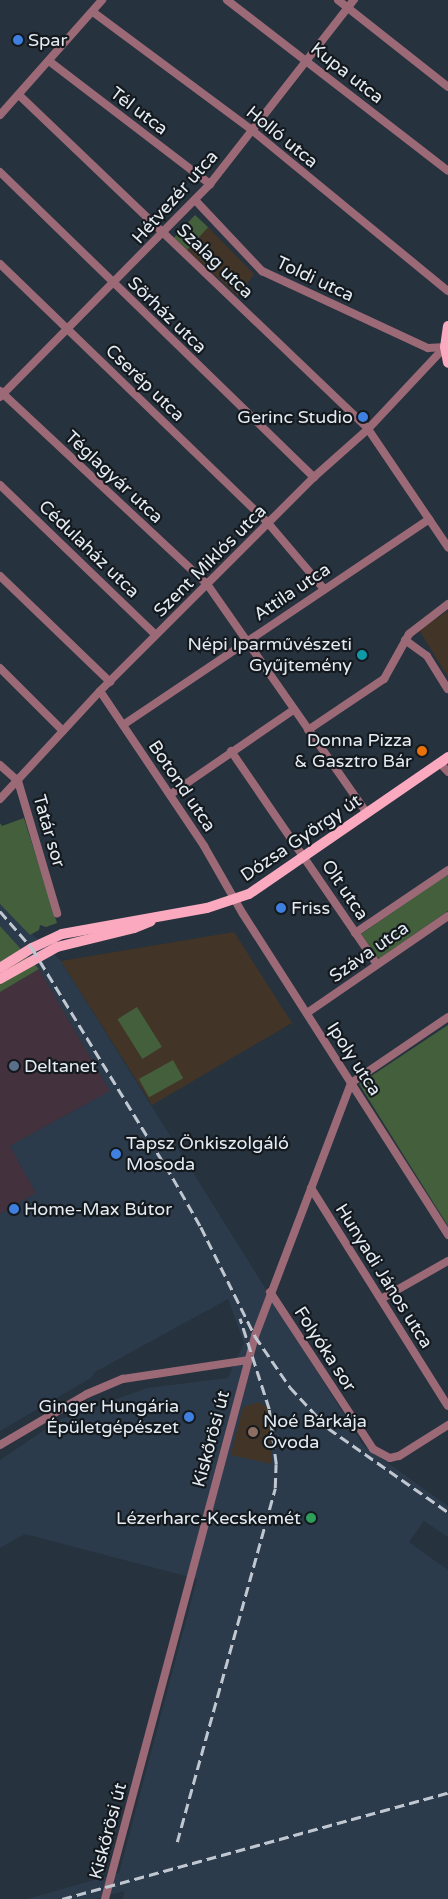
<!DOCTYPE html>
<meta charset="utf-8">
<style>
body{margin:0}
#map{position:relative;width:448px;height:1899px;overflow:hidden;background:#26323d;font-family:"Varela Round",sans-serif}
div>[style]{position:absolute}
.commercial>*{inset:0;background:#43323d}
.built>*{inset:0;background:#2b3b4b}
.education>*{inset:0;background:#423527}
.green>*{inset:0;background:#445f3c;transform-origin:0 0}
.minor>*{height:8px;margin:-4px;padding:0 4px;transform-origin:4px;border-radius:4px;background:#9c6a77}
.major>*{height:10px;margin:-5px;padding:0 5px;transform-origin:5px;border-radius:5px;background:#fba9bf}
.rail>*{height:2.5px;margin-top:-1.25px;transform-origin:0;background:repeating-linear-gradient(90deg,#c0c7d0 0 10px,transparent 0 15px)}
.dots>*{width:14px;height:14px;translate:-50% -50%;box-sizing:border-box;border:2px solid #14191e;border-radius:50%}
span{translate:-50% -50%;white-space:nowrap;text-align:center;line-height:1.15;-webkit-text-stroke:4.5px #14191e;paint-order:stroke}
.poi-label{font-size:18px;color:#e4ebf3}
.left{translate:0 -50%;text-align:left}
.right{translate:-100% -50%;text-align:right}
.street-label{font-size:18px;color:#e4ebf3}
</style>
<div id="map">
<div class="commercial">
<div style="clip-path:polygon(39px 969px,110px 1091px,10px 1146px,36px 1193px,0 1214px,0 992px)"></div>
</div>
<div class="built">
<div style="clip-path:polygon(0 904px,61px 961px,363px 1445px,448px 1506px,448px 1537px,424px 1521px,409px 1542px,448px 1570px,448px 1899px,123px 1899px,124px 1891px,95px 1899px,27px 1899px,119px 1873px,197px 1579px,25px 1534px,0 1548px,0 1460px,59px 1420px,147px 1388px,228px 1378px,244px 1343px,228px 1299px,95px 1372px,91px 1378px,0 1431px,0 1214px,36px 1193px,10px 1146px,110px 1091px,39px 969px,0 926px)"></div>
</div>
<div class="education">
<div style="clip-path:polygon(208px 227px,254px 274px,238px 296px,186px 249px)"></div>
<div style="clip-path:polygon(448px 611px,448px 677px,419px 630px)"></div>
<div style="clip-path:polygon(234px 932px,292px 1023px,152px 1105px,61px 961px)"></div>
<div style="clip-path:polygon(259px 1402px,268px 1408px,272px 1464px,231px 1455px,243px 1407px)"></div>
</div>
<div class="green">
<div style="left:195px;top:215px;width:18px;height:31px;rotate:43deg"></div>
<div style="clip-path:polygon(24px 818px,57px 923px,46px 927px,40px 925px,39px 930px,30px 935px,0 904px,0 823px,2px 826px)"></div>
<div style="clip-path:polygon(448px 874px,448px 911px,379px 959px,361px 934px)"></div>
<div style="clip-path:polygon(0 926px,39px 969px,0 992px)"></div>
<div style="left:137px;top:1007px;width:47px;height:23px;rotate:58deg"></div>
<div style="clip-path:polygon(448px 1025px,448px 1226px,359px 1084px)"></div>
<div style="left:173px;top:1060px;width:21px;height:39px;rotate:61deg"></div>
</div>
<div class="minor">
<div style="left:227px;top:0;width:279px;rotate:37.7deg"></div>
<div style="left:338px;top:0;width:140px;rotate:38.3deg"></div>
<div style="left:93px;top:12px;width:199px;rotate:36.6deg"></div>
<div style="left:253px;top:131px;width:252px;rotate:39.4deg"></div>
<div style="left:49px;top:61px;width:203px;rotate:37.4deg"></div>
<div style="left:19px;top:95px;width:483px;rotate:43.7deg"></div>
<div style="left:368px;top:429px;width:143px;rotate:55.9deg"></div>
<div style="left:0;top:115px;width:154px;rotate:-48.4deg"></div>
<div style="left:0;top:172px;width:438px;rotate:44.2deg"></div>
<div style="left:195px;top:200px;width:98px;rotate:46.7deg"></div>
<div style="left:262px;top:271px;width:183px;rotate:24.9deg"></div>
<div style="left:428px;top:348px;width:17px;rotate:-3deg"></div>
<div style="left:0;top:264px;width:373px;rotate:44deg"></div>
<div style="left:268px;top:523px;width:87px;rotate:49.7deg"></div>
<div style="left:0;top:391px;width:283px;rotate:43deg"></div>
<div style="left:207px;top:584px;width:279px;rotate:55.1deg"></div>
<div style="left:0;top:397px;width:299px;rotate:-45.4deg"></div>
<div style="left:210px;top:184px;width:234px;rotate:-52deg"></div>
<div style="left:0;top:485px;width:216px;rotate:43.9deg"></div>
<div style="left:0;top:576px;width:153px;rotate:43.9deg"></div>
<div style="left:405px;top:640px;width:27px;rotate:36deg"></div>
<div style="left:427px;top:656px;width:39px;rotate:58deg"></div>
<div style="left:0;top:668px;width:89px;rotate:45deg"></div>
<div style="left:100px;top:691px;width:187px;rotate:56.1deg"></div>
<div style="left:204px;top:846px;width:78px;rotate:60.2deg"></div>
<div style="left:243px;top:914px;width:381px;rotate:57.4deg"></div>
<div style="left:123px;top:725px;width:369px;rotate:-33.9deg"></div>
<div style="left:308px;top:730px;width:92px;rotate:-33.9deg"></div>
<div style="left:384px;top:679px;width:51px;rotate:-60.9deg"></div>
<div style="left:409px;top:634px;width:49px;rotate:-37.6deg"></div>
<div style="left:231px;top:751px;width:258px;rotate:55.6deg"></div>
<div style="left:440px;top:763px;width:12px;rotate:48deg"></div>
<div style="left:0;top:765px;width:24px;rotate:42deg"></div>
<div style="left:18px;top:781px;width:138px;rotate:73.5deg"></div>
<div style="left:171px;top:794px;width:148px;rotate:-34.5deg"></div>
<div style="left:0;top:799px;width:147px;rotate:-47.2deg"></div>
<div style="left:100px;top:691px;width:303px;rotate:-45deg"></div>
<div style="left:314px;top:477px;width:72px;rotate:-41.6deg"></div>
<div style="left:368px;top:429px;width:112px;rotate:-46.8deg"></div>
<div style="left:355px;top:933px;width:112px;rotate:-34.1deg"></div>
<div style="left:307px;top:1013px;width:171px;rotate:-34.5deg"></div>
<div style="left:351px;top:1083px;width:117px;rotate:-34.2deg"></div>
<div style="left:311px;top:1188px;width:257px;rotate:57.9deg"></div>
<div style="left:270px;top:1292px;width:188px;rotate:56.7deg"></div>
<div style="left:373px;top:1449px;width:19px;rotate:28deg"></div>
<div style="left:390px;top:1458px;width:9px;rotate:-13deg"></div>
<div style="left:399px;top:1456px;width:58px;rotate:-32.3deg"></div>
<div style="left:381px;top:1299px;width:77px;rotate:-29.6deg"></div>
<div style="left:0;top:1445px;width:101px;rotate:-30.4deg"></div>
<div style="left:87px;top:1394px;width:39px;rotate:-23deg"></div>
<div style="left:123px;top:1379px;width:126px;rotate:-8.6deg"></div>
<div style="left:105px;top:1899px;width:583px;rotate:-75.08deg"></div>
<div style="left:255px;top:1336px;width:271px;rotate:-69.2deg"></div>
</div>
<div class="major">
<div style="left:448px;top:326px;width:21px;rotate:98deg"></div>
<div style="left:445px;top:347px;width:16px;rotate:79deg"></div>
<div style="left:0;top:968px;width:38px;rotate:-32deg"></div>
<div style="left:32px;top:948px;width:33px;rotate:-25deg"></div>
<div style="left:62px;top:934px;width:147px;rotate:-10.2deg"></div>
<div style="left:207px;top:908px;width:44px;rotate:-18.4deg"></div>
<div style="left:249px;top:894px;width:242px;rotate:-34.5deg"></div>
<div style="left:0;top:979px;width:65px;rotate:-29.3deg"></div>
<div style="left:57px;top:947px;width:79px;rotate:-13.9deg"></div>
<div style="left:134px;top:928px;width:18px;rotate:-22deg"></div>
</div>
<div class="rail">
<div style="left:0;top:911px;width:49px;rotate:49.1deg"></div>
<div style="left:32px;top:948px;width:270px;rotate:58.5deg"></div>
<div style="left:173px;top:1178px;width:56px;rotate:60.3deg"></div>
<div style="left:201px;top:1227px;width:122px;rotate:63.6deg"></div>
<div style="left:255px;top:1336px;width:62px;rotate:55.5deg"></div>
<div style="left:290px;top:1387px;width:56px;rotate:47.2deg"></div>
<div style="left:328px;top:1428px;width:146px;rotate:35deg"></div>
<div style="left:177px;top:1842px;width:367px;rotate:-74.5deg"></div>
<div style="left:275px;top:1488px;width:24px;rotate:-88deg"></div>
<div style="left:276px;top:1464px;width:55px;rotate:-97.3deg"></div>
<div style="left:269px;top:1409px;width:95px;rotate:-107.9deg"></div>
<div style="left:62px;top:1899px;width:400px;rotate:-15.4deg"></div>
</div>
<div class="dots">
<div style="left:18px;top:40px;background:#3f7fe0"></div>
<div style="left:363px;top:417px;background:#3f7fe0"></div>
<div style="left:362px;top:655px;background:#0f9aa8"></div>
<div style="left:422px;top:751px;background:#e8710a"></div>
<div style="left:281px;top:908px;background:#3f7fe0"></div>
<div style="left:14px;top:1066px;background:#5c6f8a"></div>
<div style="left:116px;top:1154px;background:#3f7fe0"></div>
<div style="left:14px;top:1209px;background:#3f7fe0"></div>
<div style="left:189px;top:1417px;background:#3f7fe0"></div>
<div style="left:253px;top:1432px;background:#8d6e63"></div>
<div style="left:311px;top:1518px;background:#2e9e5b"></div>
</div>
<div class="poi-label">
<span class="left" style="left:28px;top:40px">Spar</span>
<span class="right" style="left:353px;top:417px">Gerinc Studio</span>
<span class="right" style="left:352px;top:655px">Népi Iparművészeti<br>Gyűjtemény</span>
<span class="right" style="left:412px;top:751px">Donna Pizza<br>&amp; Gasztro Bár</span>
<span class="left" style="left:291px;top:908px">Friss</span>
<span class="left" style="left:24px;top:1066px">Deltanet</span>
<span class="left" style="left:126px;top:1154px">Tapsz Önkiszolgáló<br>Mosoda</span>
<span class="left" style="left:24px;top:1209px">Home-Max Bútor</span>
<span class="right" style="left:179px;top:1417px">Ginger Hungária<br>Épületgépészet</span>
<span class="left" style="left:263px;top:1432px">Noé Bárkája<br>Óvoda</span>
<span class="right" style="left:301px;top:1518px">Lézerharc-Kecskemét</span>
</div>
<div class="street-label">
<span style="left:347px;top:73px;rotate:38deg">Kupa utca</span>
<span style="left:139px;top:111px;rotate:37deg">Tél utca</span>
<span style="left:282px;top:137px;rotate:39deg">Holló utca</span>
<span style="left:175px;top:197px;rotate:-48deg">Hétvezér utca</span>
<span style="left:215px;top:261px;rotate:44deg">Szalag utca</span>
<span style="left:315px;top:279px;rotate:25deg">Toldi utca</span>
<span style="left:167px;top:315px;rotate:44deg">Sörház utca</span>
<span style="left:145px;top:383px;rotate:44deg">Cserép utca</span>
<span style="left:114px;top:477px;rotate:43deg">Téglagyár utca</span>
<span style="left:89px;top:549px;rotate:44deg">Cédulaház utca</span>
<span style="left:210px;top:561px;rotate:-45deg">Szent Miklós utca</span>
<span style="left:292px;top:592px;rotate:-34deg">Attila utca</span>
<span style="left:182px;top:786px;rotate:56deg">Botond utca</span>
<span style="left:49px;top:831px;rotate:74deg">Tatár sor</span>
<span style="left:301px;top:838px;rotate:-34deg">Dózsa György út</span>
<span style="left:345px;top:890px;rotate:56deg">Olt utca</span>
<span style="left:369px;top:952px;rotate:-35deg">Száva utca</span>
<span style="left:354px;top:1059px;rotate:57deg">Ipoly utca</span>
<span style="left:384px;top:1276px;rotate:58deg">Hunyadi János utca</span>
<span style="left:325px;top:1349px;rotate:57deg">Folyóka sor</span>
<span style="left:211px;top:1439px;rotate:-75deg">Kiskőrösi út</span>
<span style="left:108px;top:1831px;rotate:-75deg">Kiskőrösi út</span>
</div>
</div>
